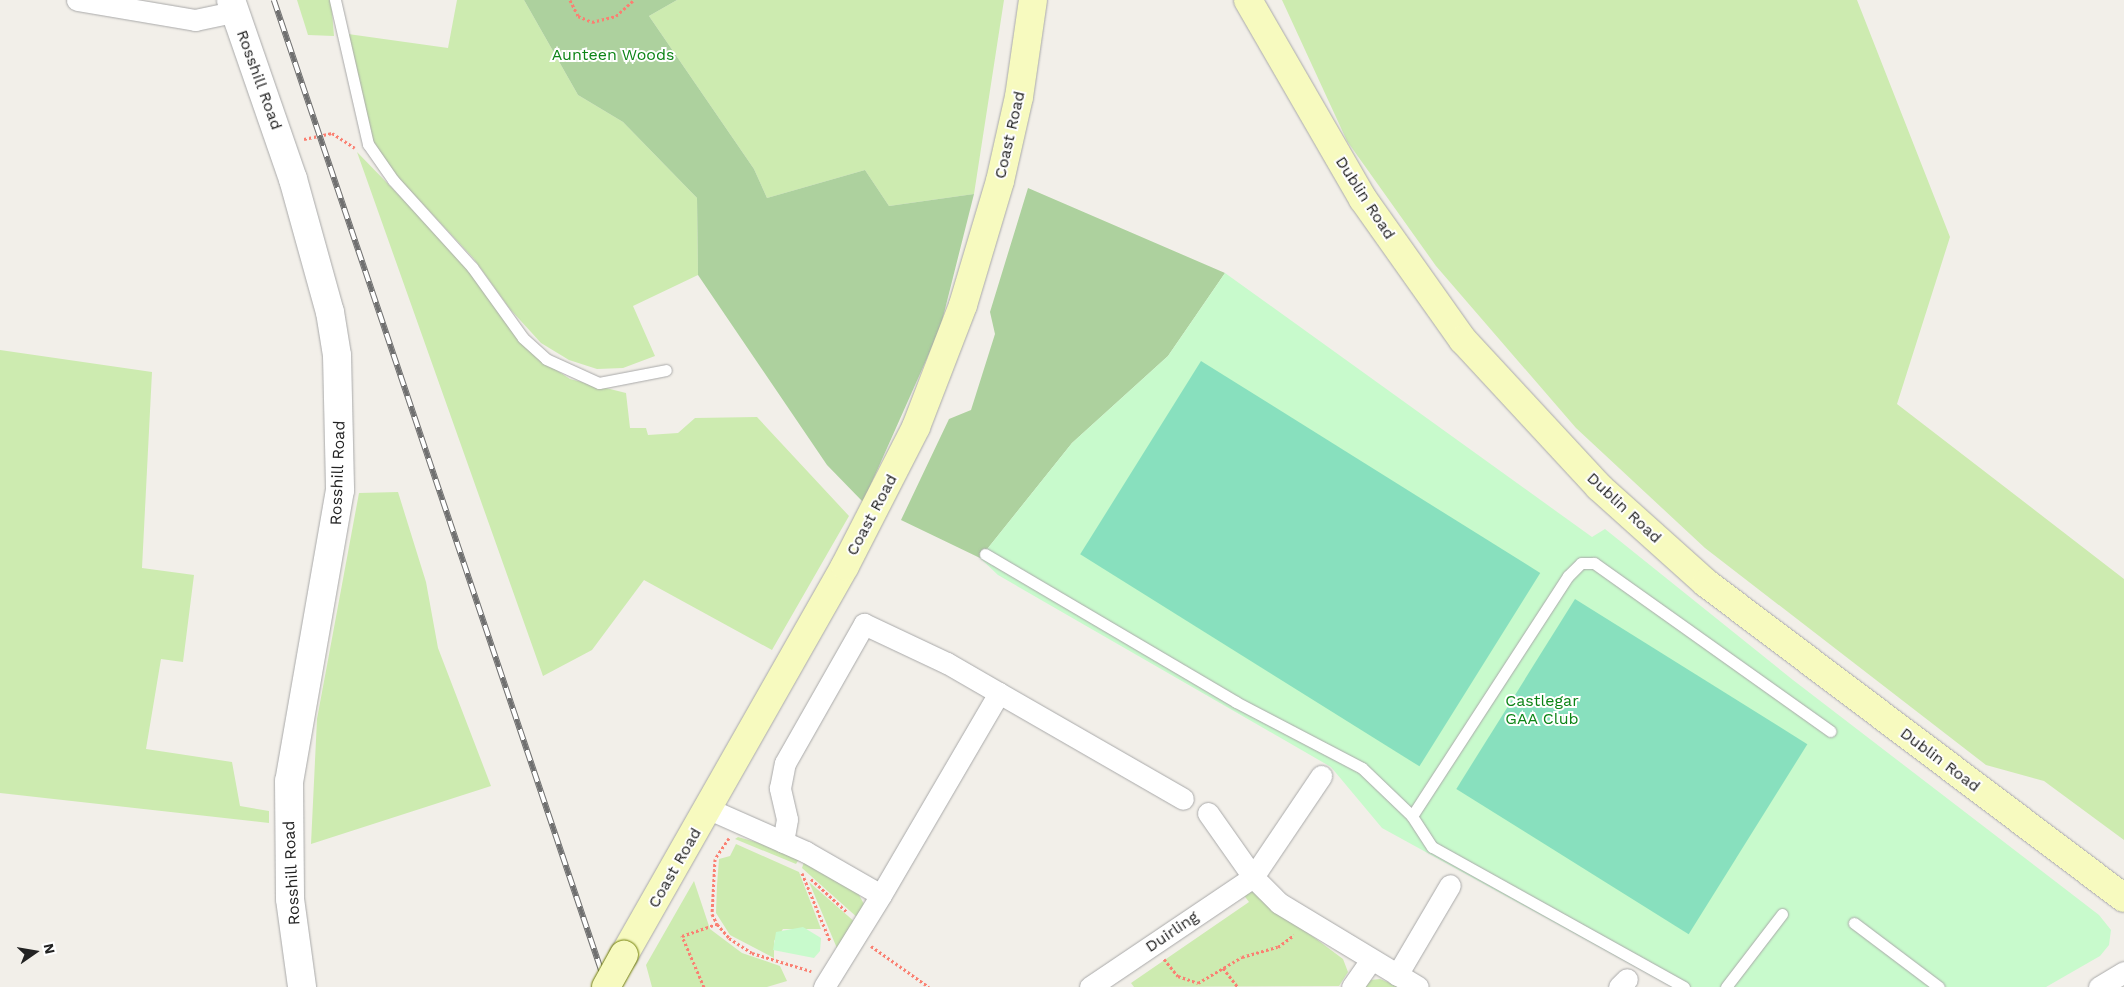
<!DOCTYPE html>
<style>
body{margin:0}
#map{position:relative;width:2124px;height:987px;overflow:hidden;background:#f2efe9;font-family:"Work Sans",sans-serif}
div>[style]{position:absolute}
.grass>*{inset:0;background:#cdebb0}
.forest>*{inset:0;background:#add19e}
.park>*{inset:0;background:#c8facc}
.pitch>*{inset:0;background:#88e0be;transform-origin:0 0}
.path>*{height:3px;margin-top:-1.5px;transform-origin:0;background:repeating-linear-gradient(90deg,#fa8072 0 2.5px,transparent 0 5px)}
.roads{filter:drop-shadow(0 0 1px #a9a9a9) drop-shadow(0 0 1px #a9a9a9)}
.service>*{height:11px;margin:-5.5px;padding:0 5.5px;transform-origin:5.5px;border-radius:5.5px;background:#fff}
.minor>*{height:21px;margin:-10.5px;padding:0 10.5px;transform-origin:10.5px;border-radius:10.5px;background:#fff}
.tertiary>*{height:28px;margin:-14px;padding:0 14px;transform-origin:14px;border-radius:14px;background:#fff}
.secondary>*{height:28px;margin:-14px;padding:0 14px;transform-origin:14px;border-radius:14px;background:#f7fabf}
.rail>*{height:5.5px;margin-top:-2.75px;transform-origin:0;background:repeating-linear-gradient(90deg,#fff 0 11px,#707070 0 22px);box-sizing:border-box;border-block:1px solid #707070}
.bridges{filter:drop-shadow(0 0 1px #707d05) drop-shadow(0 0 1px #707d05)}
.secondary-bridge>*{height:28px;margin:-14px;padding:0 14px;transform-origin:14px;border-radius:14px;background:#f7fabf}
span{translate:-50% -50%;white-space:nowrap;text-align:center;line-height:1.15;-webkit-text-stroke:4px #fff;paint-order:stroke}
.park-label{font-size:16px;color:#0c8416}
.street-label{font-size:16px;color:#222}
.north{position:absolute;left:10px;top:927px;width:50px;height:50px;-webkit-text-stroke:4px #fff;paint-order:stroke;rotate:77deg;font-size:14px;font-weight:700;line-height:20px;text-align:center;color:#222}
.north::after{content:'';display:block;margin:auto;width:18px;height:22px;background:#222;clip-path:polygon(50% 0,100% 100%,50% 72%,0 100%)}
</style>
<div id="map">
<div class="grass">
<div style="clip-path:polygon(297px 0,331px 0,334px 36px,308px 35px)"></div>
<div style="clip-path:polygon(457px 0,524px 0,578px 95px,623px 122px,697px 198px,698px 275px,633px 306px,655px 356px,623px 368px,597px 369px,569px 360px,541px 343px,510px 309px,474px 259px,379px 157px,368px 130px,348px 34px,448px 48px)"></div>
<div style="clip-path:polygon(677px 0,1004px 0,974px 194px,889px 206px,865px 170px,767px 198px,754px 169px,649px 16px)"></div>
<div style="clip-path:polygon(1282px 0,1857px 0,1950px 237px,1897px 404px,2124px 579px,2124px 840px,2044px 781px,1986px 765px,1705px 548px,1576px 428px,1436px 266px,1347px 141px)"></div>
<div style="clip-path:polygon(357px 152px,461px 259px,541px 360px,570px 379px,626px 393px,630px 428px,646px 428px,648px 435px,678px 433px,695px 418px,757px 417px,849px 516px,772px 650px,644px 580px,592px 650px,543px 676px)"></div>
<div style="clip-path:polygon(0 350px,152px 372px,142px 568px,194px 575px,183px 662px,161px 659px,146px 749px,232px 762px,240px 806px,269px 811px,269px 823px,0 793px)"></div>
<div style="clip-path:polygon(398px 492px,426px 582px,438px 648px,491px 786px,311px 844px,317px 719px,359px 493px)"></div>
<div style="clip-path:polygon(738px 837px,767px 845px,799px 859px,796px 864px,735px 839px)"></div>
<div style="clip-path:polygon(736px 844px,799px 872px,821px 929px,783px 929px,774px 941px,774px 958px,730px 935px,716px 913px,717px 885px,719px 859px,730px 856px)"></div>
<div style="clip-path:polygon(804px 862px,857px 891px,865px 906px,859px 919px,802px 868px)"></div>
<div style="clip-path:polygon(694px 881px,710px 929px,742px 953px,780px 966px,787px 981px,767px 987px,652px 987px,646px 965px)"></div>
<div style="clip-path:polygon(809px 882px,856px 923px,839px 953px)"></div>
<div style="clip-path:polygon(1248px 888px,1343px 959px,1348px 972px,1339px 986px,1134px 987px,1131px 983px,1249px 902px,1240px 890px)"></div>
<div style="clip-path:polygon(1380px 979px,1390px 983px,1398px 987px,1364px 987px,1371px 980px)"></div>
</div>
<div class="forest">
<div style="clip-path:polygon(524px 0,677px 0,649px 16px,754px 169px,767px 198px,865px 170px,889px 206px,974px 194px,940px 329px,863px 502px,827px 465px,698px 275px,697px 198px,623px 122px,578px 95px)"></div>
<div style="clip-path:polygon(1028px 188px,1225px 273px,1168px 356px,1072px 443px,980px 558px,901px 520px,949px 419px,971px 410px,995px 334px,990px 312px)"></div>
</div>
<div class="park">
<div style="clip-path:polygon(1225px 273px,1592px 537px,1605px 529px,1793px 680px,2099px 915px,2111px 930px,2109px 945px,2100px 956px,2046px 987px,1672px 987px,1382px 828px,1331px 767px,998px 575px,980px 558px,1072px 443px,1168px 356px)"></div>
<div style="clip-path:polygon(803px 927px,821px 938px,820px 951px,814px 958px,773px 950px,776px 932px)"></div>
</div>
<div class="pitch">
<div style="left:1201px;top:361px;width:400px;height:228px;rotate:32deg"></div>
<div style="left:1575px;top:599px;width:274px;height:224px;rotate:32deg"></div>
</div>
<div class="path">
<div style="left:570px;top:0;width:18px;rotate:63deg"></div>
<div style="left:578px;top:16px;width:15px;rotate:23deg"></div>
<div style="left:592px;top:22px;width:25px;rotate:-14deg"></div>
<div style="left:616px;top:16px;width:24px;rotate:-42deg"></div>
<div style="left:304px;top:139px;width:29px;rotate:-12deg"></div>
<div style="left:332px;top:133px;width:27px;rotate:33deg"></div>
<div style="left:729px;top:838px;width:25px;rotate:124deg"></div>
<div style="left:715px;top:859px;width:55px;rotate:93.1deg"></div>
<div style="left:712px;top:914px;width:11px;rotate:63deg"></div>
<div style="left:717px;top:924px;width:18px;rotate:49deg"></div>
<div style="left:729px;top:938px;width:27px;rotate:33deg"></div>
<div style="left:752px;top:953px;width:62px;rotate:17deg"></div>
<div style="left:802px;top:873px;width:74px;rotate:67.6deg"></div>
<div style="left:811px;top:879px;width:49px;rotate:42.5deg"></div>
<div style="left:871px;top:946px;width:71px;rotate:35.3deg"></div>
<div style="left:1164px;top:959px;width:22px;rotate:51deg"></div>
<div style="left:1178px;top:976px;width:21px;rotate:19deg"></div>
<div style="left:1198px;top:983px;width:51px;rotate:-30.6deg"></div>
<div style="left:1242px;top:957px;width:37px;rotate:-16deg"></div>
<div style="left:1278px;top:947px;width:20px;rotate:-37deg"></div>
<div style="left:1223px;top:968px;width:24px;rotate:52deg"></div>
<div style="left:704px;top:987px;width:56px;rotate:-113.3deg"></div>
<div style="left:682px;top:936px;width:37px;rotate:-19deg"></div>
</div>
<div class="roads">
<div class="service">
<div style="left:335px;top:0;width:148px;rotate:77.1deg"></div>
<div style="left:368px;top:144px;width:44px;rotate:55.2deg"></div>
<div style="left:393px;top:180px;width:118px;rotate:47.8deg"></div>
<div style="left:472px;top:267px;width:87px;rotate:54.3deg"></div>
<div style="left:523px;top:338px;width:31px;rotate:42deg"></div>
<div style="left:546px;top:359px;width:58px;rotate:24.4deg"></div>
<div style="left:599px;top:383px;width:68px;rotate:-11deg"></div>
<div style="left:985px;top:554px;width:291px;rotate:30.5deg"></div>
<div style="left:1236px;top:702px;width:142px;rotate:27.6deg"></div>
<div style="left:1362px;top:768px;width:69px;rotate:43.8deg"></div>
<div style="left:1854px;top:923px;width:106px;rotate:37deg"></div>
<div style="left:1684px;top:987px;width:288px;rotate:-150.9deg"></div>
<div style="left:1432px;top:847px;width:37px;rotate:-123deg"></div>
<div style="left:1412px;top:816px;width:286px;rotate:-57deg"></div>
<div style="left:1568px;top:576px;width:18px;rotate:-45deg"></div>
<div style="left:1581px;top:563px;width:13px"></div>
<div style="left:1594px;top:563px;width:290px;rotate:35.4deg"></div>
<div style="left:1726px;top:987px;width:92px;rotate:-52.5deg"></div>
</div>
<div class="minor">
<div style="left:77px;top:0;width:120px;rotate:9.6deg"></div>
<div style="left:195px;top:20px;width:40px;rotate:-12deg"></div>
<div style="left:999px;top:693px;width:212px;rotate:29.9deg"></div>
<div style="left:709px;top:809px;width:106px;rotate:23.9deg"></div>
<div style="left:806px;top:852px;width:86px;rotate:29.8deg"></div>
<div style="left:881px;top:895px;width:108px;rotate:121.8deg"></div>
<div style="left:1208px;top:813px;width:78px;rotate:54.9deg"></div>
<div style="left:1253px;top:877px;width:37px;rotate:45deg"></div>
<div style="left:1279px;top:903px;width:162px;rotate:31.1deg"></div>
<div style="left:783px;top:842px;width:23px;rotate:-80deg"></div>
<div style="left:787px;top:819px;width:32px;rotate:-103deg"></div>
<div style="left:780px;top:788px;width:25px;rotate:-79deg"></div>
<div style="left:785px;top:763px;width:160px;rotate:-60.4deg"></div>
<div style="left:864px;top:624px;width:92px;rotate:25.2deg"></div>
<div style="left:947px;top:663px;width:60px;rotate:30deg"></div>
<div style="left:999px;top:693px;width:234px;rotate:120.3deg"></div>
<div style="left:1397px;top:975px;width:104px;rotate:-59.5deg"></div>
<div style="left:1090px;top:987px;width:197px;rotate:-34deg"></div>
<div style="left:1253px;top:877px;width:122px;rotate:-56deg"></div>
<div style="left:1352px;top:987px;width:32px;rotate:-55deg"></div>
<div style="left:1619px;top:987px;width:11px;rotate:-45deg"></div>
<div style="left:2099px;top:987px;width:29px;rotate:-31deg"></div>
</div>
<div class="tertiary">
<div style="left:231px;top:0;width:189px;rotate:70.9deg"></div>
<div style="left:293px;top:179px;width:138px;rotate:74.5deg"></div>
<div style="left:330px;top:312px;width:44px;rotate:80.8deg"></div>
<div style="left:337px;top:355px;width:135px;rotate:88.7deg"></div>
<div style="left:340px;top:490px;width:295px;rotate:99.9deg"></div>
<div style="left:289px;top:781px;width:118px;rotate:89.5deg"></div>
<div style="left:290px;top:899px;width:89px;rotate:82.2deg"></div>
</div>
<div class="secondary">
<div style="left:1248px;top:0;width:230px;rotate:60deg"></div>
<div style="left:1363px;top:199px;width:173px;rotate:54.7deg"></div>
<div style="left:1463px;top:340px;width:200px;rotate:47.2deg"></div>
<div style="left:1599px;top:487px;width:144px;rotate:41.9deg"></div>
<div style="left:1706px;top:583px;width:523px;rotate:37deg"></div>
<div style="left:624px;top:955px;width:447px;rotate:-60.4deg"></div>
<div style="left:845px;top:566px;width:156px;rotate:-62.9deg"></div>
<div style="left:916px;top:427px;width:131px;rotate:-68.9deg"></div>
<div style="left:963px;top:305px;width:129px;rotate:-73.4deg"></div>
<div style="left:1000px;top:181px;width:86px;rotate:-77.3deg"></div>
<div style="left:1019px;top:97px;width:98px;rotate:-81.8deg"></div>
</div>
</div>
<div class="rail">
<div style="left:274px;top:0;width:1042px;rotate:71.36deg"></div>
</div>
<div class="bridges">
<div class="secondary-bridge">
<div style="left:606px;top:987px;width:37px;rotate:-61deg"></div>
</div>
</div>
<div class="park-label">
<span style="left:613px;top:55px">Aunteen Woods</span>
<span style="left:1542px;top:710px">Castlegar<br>GAA Club</span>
</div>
<div class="street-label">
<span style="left:259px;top:80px;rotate:70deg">Rosshill Road</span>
<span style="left:1010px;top:135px;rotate:-77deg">Coast Road</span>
<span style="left:1365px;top:198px;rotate:57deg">Dublin Road</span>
<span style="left:338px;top:473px;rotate:-88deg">Rosshill Road</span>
<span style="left:1624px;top:508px;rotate:43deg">Dublin Road</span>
<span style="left:872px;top:515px;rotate:-62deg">Coast Road</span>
<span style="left:1940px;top:760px;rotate:37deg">Dublin Road</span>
<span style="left:675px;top:868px;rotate:-60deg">Coast Road</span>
<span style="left:292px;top:873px;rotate:-93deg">Rosshill Road</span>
<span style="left:1172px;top:932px;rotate:-34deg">Duirling</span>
</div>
<div class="north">N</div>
</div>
